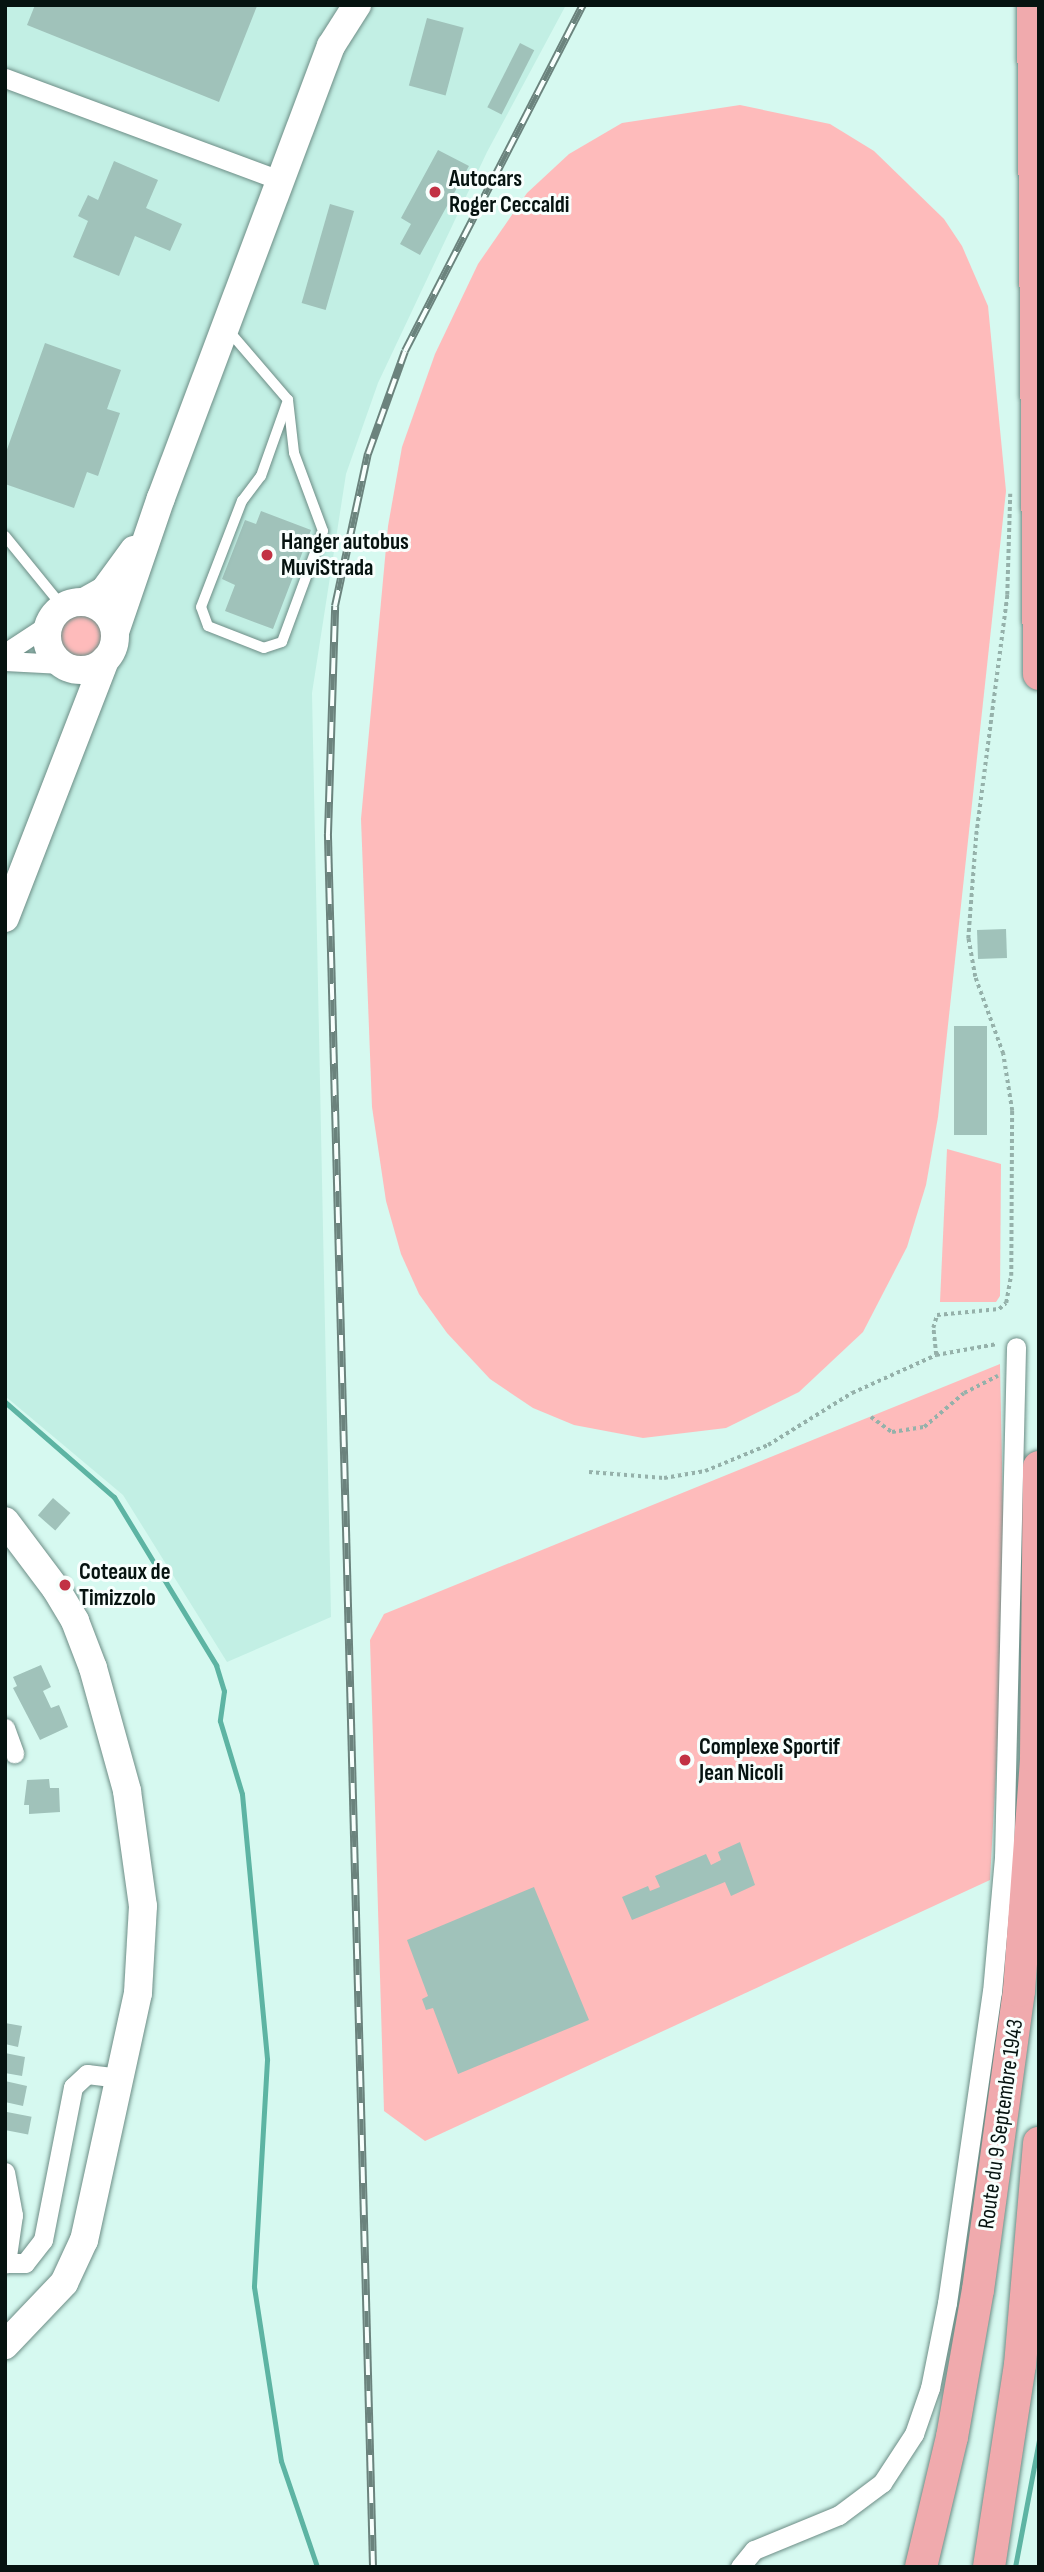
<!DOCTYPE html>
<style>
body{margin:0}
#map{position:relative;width:1044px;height:2572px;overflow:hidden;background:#d6f9f0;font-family:"Sofia Sans Condensed",sans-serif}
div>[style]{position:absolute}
.built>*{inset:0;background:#c2efe4}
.green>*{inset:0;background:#febbbb}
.round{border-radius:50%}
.stream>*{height:5px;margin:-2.5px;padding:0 2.5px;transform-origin:2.5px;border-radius:2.5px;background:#5db4a3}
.building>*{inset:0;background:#a0c2ba;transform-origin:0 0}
.path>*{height:3.5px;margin-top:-1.75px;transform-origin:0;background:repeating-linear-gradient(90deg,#95b1aa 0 3.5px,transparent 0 7px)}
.roads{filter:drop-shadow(0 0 2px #6d8d86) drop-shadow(0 0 2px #6d8d86)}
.service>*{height:10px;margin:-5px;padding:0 5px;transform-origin:5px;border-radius:5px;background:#fff}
.minor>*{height:19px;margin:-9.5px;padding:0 9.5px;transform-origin:9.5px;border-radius:9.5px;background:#fff}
.secondary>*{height:28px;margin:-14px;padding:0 14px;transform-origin:14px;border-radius:14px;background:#fff}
.secondary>.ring{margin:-14px;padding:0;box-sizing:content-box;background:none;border:28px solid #fff;border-radius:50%}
.primary>*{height:32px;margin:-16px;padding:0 16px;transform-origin:16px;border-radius:16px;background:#f0aaad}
.rail>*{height:8px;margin-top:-4px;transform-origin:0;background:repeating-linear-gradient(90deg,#f8fffd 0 16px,#6b837d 0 32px);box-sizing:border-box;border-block:2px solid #6b837d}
.dots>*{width:19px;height:19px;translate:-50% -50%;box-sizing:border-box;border:4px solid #f8fffd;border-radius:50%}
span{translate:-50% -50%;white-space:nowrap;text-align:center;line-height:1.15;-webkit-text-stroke:6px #f8fffd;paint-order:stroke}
.poi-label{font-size:23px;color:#061310;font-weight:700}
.left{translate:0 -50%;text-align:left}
.street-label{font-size:23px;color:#061310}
.frame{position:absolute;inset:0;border:7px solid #061310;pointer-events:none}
</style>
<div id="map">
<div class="built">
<div style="clip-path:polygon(5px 5px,566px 5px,487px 152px,378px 383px,346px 474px,312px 693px,331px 1617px,227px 1662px,123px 1495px,5px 1396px)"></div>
</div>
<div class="green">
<div style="clip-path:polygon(740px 105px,830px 124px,874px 151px,944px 219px,962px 246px,988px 306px,1006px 491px,938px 1117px,926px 1185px,907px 1247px,863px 1332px,799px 1392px,726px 1428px,643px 1438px,574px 1425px,533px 1408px,490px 1379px,447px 1333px,419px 1294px,401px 1254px,386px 1201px,372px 1107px,361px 819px,388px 526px,402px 447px,435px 354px,478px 264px,527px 193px,569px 154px,622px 123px)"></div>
<div class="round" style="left:53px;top:611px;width:54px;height:54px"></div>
<div style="clip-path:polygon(947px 1149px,1001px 1164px,1000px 1296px,996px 1302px,940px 1302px)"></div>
<div style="clip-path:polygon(1000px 1364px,1005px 1610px,990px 1880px,425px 2141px,384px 2111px,370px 1640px,384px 1614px)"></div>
</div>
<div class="stream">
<div style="left:5px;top:1402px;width:145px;rotate:41.1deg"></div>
<div style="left:114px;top:1497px;width:197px;rotate:58.7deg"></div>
<div style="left:216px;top:1665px;width:27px;rotate:73deg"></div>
<div style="left:224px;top:1691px;width:30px;rotate:98deg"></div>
<div style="left:220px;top:1721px;width:76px;rotate:73.2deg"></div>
<div style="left:242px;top:1794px;width:267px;rotate:84.6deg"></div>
<div style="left:267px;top:2060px;width:227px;rotate:93.3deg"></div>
<div style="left:254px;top:2287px;width:176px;rotate:81.2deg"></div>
<div style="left:281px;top:2461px;width:112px;rotate:71.2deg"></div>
<div style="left:1015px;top:2567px;width:129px;rotate:-79.3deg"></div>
</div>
<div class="building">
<div style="clip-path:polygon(35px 5px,255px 5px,257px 6px,219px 102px,27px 25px)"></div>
<div style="left:427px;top:18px;width:38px;height:70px;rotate:15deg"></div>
<div style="left:520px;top:43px;width:16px;height:72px;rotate:27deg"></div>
<div style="clip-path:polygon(438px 150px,469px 166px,420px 255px,400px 244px,411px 224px,401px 218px)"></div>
<div style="clip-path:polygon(114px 161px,158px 180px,146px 208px,182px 224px,170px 251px,135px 236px,119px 276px,73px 257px,88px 221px,78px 216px,88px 195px,98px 200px)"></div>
<div style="left:330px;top:204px;width:25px;height:103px;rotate:16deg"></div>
<div style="clip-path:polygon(45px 343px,121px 370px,107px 409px,120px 413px,98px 476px,87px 472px,74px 508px,5px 484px,5px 455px)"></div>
<div style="clip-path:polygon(261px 511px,311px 530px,273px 629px,225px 611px,235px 585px,222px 579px,245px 520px,256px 524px)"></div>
<div style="left:1006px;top:929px;width:29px;height:29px;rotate:88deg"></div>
<div style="left:954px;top:1026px;width:33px;height:109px"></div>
<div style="left:53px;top:1498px;width:23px;height:23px;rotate:41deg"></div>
<div style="clip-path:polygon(41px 1665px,51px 1687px,43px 1691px,51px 1708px,59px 1705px,68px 1727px,40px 1740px,13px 1688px,17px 1686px,13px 1677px)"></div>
<div style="clip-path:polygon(49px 1779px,50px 1788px,59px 1788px,60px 1812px,29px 1814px,29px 1805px,24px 1805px,27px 1780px)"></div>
<div style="clip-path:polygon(740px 1842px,755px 1885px,731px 1896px,725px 1882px,632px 1920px,622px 1897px,648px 1886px,650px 1891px,660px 1887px,655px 1876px,706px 1854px,711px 1865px,721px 1860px,718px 1852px)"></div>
<div style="clip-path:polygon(534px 1887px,589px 2020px,458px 2074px,433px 2008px,426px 2010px,422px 1999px,428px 1996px,407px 1940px)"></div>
<div style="clip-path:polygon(5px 2023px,22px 2026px,18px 2047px,5px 2044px)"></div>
<div style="clip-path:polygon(5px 2053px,25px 2057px,22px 2076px,5px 2073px)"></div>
<div style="clip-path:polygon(5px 2081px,27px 2086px,23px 2106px,5px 2102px)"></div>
<div style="left:7px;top:2112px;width:25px;height:18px;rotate:11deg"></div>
</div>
<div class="path">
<div style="left:936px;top:1355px;width:27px;rotate:-96deg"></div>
<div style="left:933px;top:1328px;width:14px;rotate:-73deg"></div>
<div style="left:937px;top:1315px;width:62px;rotate:-5.5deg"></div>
<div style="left:999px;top:1309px;width:9px;rotate:-41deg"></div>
<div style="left:1006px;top:1303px;width:27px;rotate:-80deg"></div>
<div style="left:1011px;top:1276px;width:165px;rotate:-89.7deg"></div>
<div style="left:1012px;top:1111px;width:58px;rotate:-99deg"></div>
<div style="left:1003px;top:1054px;width:82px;rotate:-110deg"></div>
<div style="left:975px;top:977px;width:39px;rotate:-100deg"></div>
<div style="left:968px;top:939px;width:104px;rotate:-85.6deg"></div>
<div style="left:976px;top:835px;width:242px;rotate:-82.6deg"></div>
<div style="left:1007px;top:595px;width:101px;rotate:-88.3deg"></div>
<div style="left:871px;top:1417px;width:26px;rotate:36deg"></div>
<div style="left:892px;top:1432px;width:32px;rotate:-9deg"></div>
<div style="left:924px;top:1427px;width:52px;rotate:-40.4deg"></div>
<div style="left:964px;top:1393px;width:38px;rotate:-27deg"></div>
<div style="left:589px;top:1472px;width:75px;rotate:4.6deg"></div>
<div style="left:664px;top:1478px;width:42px;rotate:-9.7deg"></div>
<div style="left:705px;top:1471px;width:68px;rotate:-22.4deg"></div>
<div style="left:768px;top:1445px;width:99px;rotate:-31.8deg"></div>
<div style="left:852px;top:1393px;width:92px;rotate:-24.3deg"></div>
<div style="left:936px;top:1355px;width:62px;rotate:-10.2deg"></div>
</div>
<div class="roads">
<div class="service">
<div style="left:228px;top:330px;width:92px;rotate:49.4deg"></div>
<div style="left:288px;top:400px;width:53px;rotate:83.5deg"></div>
<div style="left:294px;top:453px;width:83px;rotate:69.6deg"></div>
<div style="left:323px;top:531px;width:118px;rotate:110.3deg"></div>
<div style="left:282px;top:642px;width:19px;rotate:162deg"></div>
<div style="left:264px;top:648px;width:60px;rotate:-158.6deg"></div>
<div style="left:208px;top:626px;width:20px;rotate:-110deg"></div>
<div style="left:201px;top:607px;width:114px;rotate:-68.9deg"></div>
<div style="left:242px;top:501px;width:31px;rotate:-53deg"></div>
<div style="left:261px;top:476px;width:81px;rotate:-70.4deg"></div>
<div style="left:5px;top:536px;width:92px;rotate:50.8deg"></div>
</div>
<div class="minor">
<div style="left:5px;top:78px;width:293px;rotate:20.4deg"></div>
<div style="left:5px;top:653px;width:53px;rotate:-33.4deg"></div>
<div style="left:5px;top:661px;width:57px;rotate:3deg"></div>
<div style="left:5px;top:1728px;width:27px;rotate:70deg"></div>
<div style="left:5px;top:2172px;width:44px;rotate:79.5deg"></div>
<div style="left:13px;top:2215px;width:49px;rotate:98.3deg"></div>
<div style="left:5px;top:2263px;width:20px"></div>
<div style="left:25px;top:2263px;width:29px;rotate:-52deg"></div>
<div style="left:43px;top:2240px;width:156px;rotate:-78.9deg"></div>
<div style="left:73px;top:2087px;width:19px;rotate:-43deg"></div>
<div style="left:87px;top:2074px;width:33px;rotate:7deg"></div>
<div style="left:740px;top:2567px;width:22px;rotate:-51deg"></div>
<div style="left:754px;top:2550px;width:92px;rotate:-22.4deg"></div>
<div style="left:839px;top:2515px;width:54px;rotate:-36.7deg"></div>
<div style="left:882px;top:2483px;width:59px;rotate:-56.9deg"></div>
<div style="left:914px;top:2434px;width:49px;rotate:-70.8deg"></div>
<div style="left:930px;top:2388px;width:87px;rotate:-78.7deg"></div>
<div style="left:947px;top:2303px;width:314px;rotate:-81.8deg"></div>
<div style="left:992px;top:1992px;width:135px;rotate:-84.9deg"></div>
<div style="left:1004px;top:1858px;width:511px;rotate:-88.65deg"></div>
</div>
<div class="secondary">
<div style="left:84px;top:602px;width:23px;rotate:-29deg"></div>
<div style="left:104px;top:591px;width:51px;rotate:-53.8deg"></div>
<div class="ring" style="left:47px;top:602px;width:40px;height:40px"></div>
<div style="left:115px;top:632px;width:142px;rotate:-71.1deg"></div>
<div style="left:161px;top:498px;width:483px;rotate:-69.4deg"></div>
<div style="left:331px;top:46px;width:49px;rotate:-57.6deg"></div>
<div style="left:5px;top:918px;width:277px;rotate:-68.8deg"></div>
<div style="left:5px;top:1521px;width:85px;rotate:53.1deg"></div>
<div style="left:56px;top:1589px;width:37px;rotate:59deg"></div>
<div style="left:75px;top:1621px;width:50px;rotate:69deg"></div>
<div style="left:93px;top:1668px;width:128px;rotate:74.5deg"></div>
<div style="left:127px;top:1791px;width:116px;rotate:82.1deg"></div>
<div style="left:143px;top:1906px;width:87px;rotate:93.3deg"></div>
<div style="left:138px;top:1993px;width:253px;rotate:102.3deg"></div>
<div style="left:84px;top:2240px;width:47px;rotate:114.9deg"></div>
<div style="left:64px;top:2283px;width:86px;rotate:133.6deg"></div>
</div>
<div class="primary">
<div style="left:1033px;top:5px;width:669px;rotate:89.49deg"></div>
<div style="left:921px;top:2567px;width:134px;rotate:-76.6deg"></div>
<div style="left:952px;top:2437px;width:149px;rotate:-80deg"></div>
<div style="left:978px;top:2290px;width:302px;rotate:-82.2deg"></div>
<div style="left:1019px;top:1991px;width:235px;rotate:-85.8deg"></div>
<div style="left:1036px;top:1757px;width:290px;rotate:-89.4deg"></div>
<div style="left:989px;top:2567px;width:204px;rotate:-81.3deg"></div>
<div style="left:1020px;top:2365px;width:223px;rotate:-85.1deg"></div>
</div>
</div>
<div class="rail">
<div style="left:373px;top:2567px;width:1734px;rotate:-91.49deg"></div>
<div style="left:328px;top:834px;width:228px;rotate:-88.2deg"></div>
<div style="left:335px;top:606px;width:156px;rotate:-77.8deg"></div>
<div style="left:368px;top:454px;width:109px;rotate:-70.2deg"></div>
<div style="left:405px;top:351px;width:389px;rotate:-62.8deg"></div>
</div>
<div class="dots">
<div style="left:435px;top:192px;background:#c23244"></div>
<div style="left:267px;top:555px;background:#c23244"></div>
<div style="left:65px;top:1585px;background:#c23244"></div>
<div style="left:685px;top:1760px;background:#c23244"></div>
</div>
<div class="poi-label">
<span class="left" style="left:449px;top:192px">Autocars<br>Roger Ceccaldi</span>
<span class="left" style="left:281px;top:555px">Hanger autobus<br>MuviStrada</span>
<span class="left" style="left:79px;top:1585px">Coteaux de<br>Timizzolo</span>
<span class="left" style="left:699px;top:1760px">Complexe Sportif<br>Jean Nicoli</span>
</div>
<div class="street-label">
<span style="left:1001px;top:2124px;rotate:-82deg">Route du 9 Septembre 1943</span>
</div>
<div class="frame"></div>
</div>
